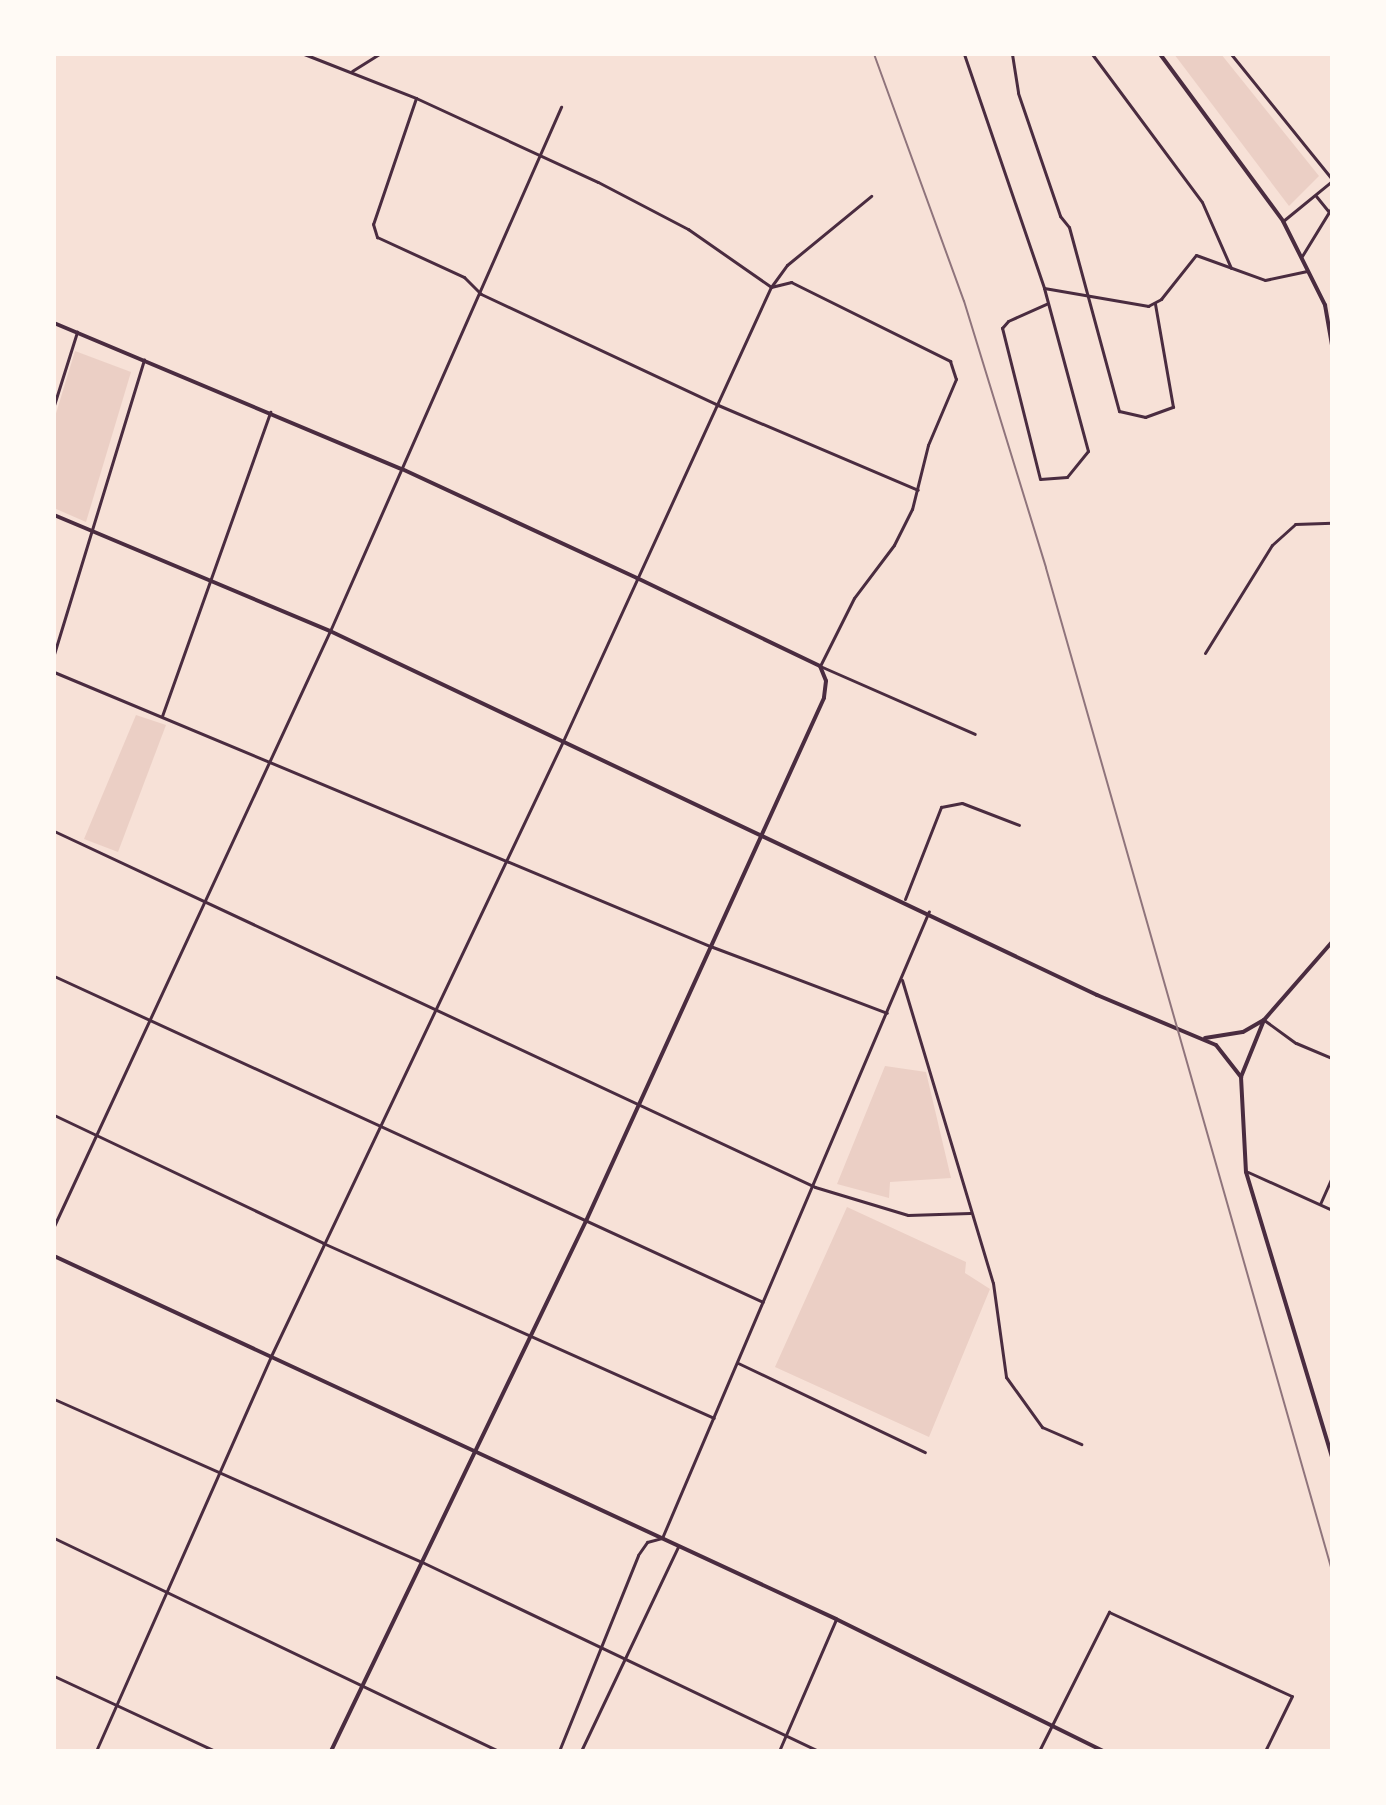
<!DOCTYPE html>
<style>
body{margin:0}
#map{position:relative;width:1386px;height:1805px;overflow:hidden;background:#f7e1d7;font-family:Ubuntu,sans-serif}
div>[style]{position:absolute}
.green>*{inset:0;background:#ebcfc5}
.minor>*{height:3px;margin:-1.5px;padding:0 1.5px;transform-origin:1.5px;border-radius:1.5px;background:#4a2c40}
.tertiary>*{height:4px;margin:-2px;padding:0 2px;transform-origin:2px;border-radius:2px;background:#4a2c40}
.rail>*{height:2px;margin:-1px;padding:0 1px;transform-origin:1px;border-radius:1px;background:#8f747c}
span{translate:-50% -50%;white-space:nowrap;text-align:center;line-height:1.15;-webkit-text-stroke:7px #fffaf5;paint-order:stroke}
.frame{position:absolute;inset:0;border:56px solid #fffaf5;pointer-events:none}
</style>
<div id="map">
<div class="green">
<div style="clip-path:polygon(1174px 54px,1221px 54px,1319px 176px,1289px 206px)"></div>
<div style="clip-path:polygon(75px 351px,131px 372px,86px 522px,54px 508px,54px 420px)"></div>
<div style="clip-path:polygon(136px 715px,166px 725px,118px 852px,84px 839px)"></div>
<div style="clip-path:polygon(885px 1066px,926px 1072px,951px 1178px,890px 1182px,889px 1198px,837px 1184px)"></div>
<div style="clip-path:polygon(847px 1207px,966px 1262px,965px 1273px,990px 1289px,929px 1437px,775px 1367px)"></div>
</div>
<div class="minor">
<div style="left:304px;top:54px;width:120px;rotate:21.4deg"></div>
<div style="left:416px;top:98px;width:200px;rotate:24.8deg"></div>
<div style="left:598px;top:182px;width:102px;rotate:27.6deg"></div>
<div style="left:688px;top:229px;width:101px;rotate:34.9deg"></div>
<div style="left:771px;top:287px;width:21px;rotate:-14deg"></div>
<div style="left:791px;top:282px;width:178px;rotate:26.4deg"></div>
<div style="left:950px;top:361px;width:19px;rotate:72deg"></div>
<div style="left:956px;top:379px;width:72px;rotate:113deg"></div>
<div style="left:928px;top:445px;width:66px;rotate:104deg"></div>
<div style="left:912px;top:509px;width:40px;rotate:116.6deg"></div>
<div style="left:894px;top:545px;width:66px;rotate:127deg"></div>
<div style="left:854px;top:598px;width:76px;rotate:116.6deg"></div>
<div style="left:820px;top:666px;width:169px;rotate:23.7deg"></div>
<div style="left:964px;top:54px;width:247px;rotate:71.1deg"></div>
<div style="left:1044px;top:288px;width:169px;rotate:74.9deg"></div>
<div style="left:1088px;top:451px;width:33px;rotate:129deg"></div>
<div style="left:1067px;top:477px;width:27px;rotate:176deg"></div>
<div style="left:1040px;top:479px;width:156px;rotate:-104.1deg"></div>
<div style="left:1002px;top:328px;width:9px;rotate:-49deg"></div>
<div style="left:1008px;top:321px;width:42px;rotate:-24.1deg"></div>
<div style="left:1012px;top:54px;width:39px;rotate:81deg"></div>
<div style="left:1018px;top:93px;width:130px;rotate:71.1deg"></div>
<div style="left:1060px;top:216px;width:14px;rotate:51deg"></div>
<div style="left:1069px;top:227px;width:191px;rotate:74.8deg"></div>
<div style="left:1119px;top:411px;width:27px;rotate:13deg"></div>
<div style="left:1145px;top:417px;width:30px;rotate:-20deg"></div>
<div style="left:1173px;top:407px;width:105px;rotate:-99.9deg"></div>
<div style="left:1092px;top:54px;width:184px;rotate:53.4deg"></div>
<div style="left:1202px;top:202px;width:72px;rotate:66.3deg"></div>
<div style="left:1231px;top:54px;width:161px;rotate:51.1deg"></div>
<div style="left:352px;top:71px;width:32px;rotate:-32deg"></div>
<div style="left:416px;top:98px;width:133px;rotate:108.8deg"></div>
<div style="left:373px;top:224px;width:14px;rotate:73deg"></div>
<div style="left:377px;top:237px;width:96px;rotate:24.7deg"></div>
<div style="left:464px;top:277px;width:24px;rotate:45deg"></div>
<div style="left:481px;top:294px;width:262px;rotate:25.1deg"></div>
<div style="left:718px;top:405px;width:217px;rotate:23deg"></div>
<div style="left:1316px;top:196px;width:19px;rotate:51deg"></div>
<div style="left:1283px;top:221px;width:63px;rotate:-39.2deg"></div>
<div style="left:1302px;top:256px;width:57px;rotate:-58.5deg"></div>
<div style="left:1044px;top:288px;width:106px;rotate:9.8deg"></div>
<div style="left:1148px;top:306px;width:15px;rotate:-28deg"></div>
<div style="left:1161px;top:299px;width:56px;rotate:-51.5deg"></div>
<div style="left:1196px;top:255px;width:73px;rotate:19.9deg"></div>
<div style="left:1265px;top:280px;width:43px;rotate:-12.1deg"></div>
<div style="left:54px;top:405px;width:77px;rotate:-72.5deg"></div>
<div style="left:1205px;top:653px;width:127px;rotate:-58.2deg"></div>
<div style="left:1272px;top:545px;width:31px;rotate:-42deg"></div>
<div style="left:1295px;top:524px;width:37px;rotate:-2deg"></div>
<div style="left:54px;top:654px;width:308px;rotate:-73deg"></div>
<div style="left:54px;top:672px;width:711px;rotate:22.67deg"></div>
<div style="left:710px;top:946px;width:189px;rotate:20.7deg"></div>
<div style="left:162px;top:716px;width:323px;rotate:-70.4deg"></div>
<div style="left:54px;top:831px;width:840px;rotate:25.07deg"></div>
<div style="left:815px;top:1187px;width:97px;rotate:16.8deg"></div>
<div style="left:908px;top:1215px;width:62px;rotate:-1.8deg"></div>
<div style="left:905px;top:899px;width:99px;rotate:-68.6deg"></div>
<div style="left:941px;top:807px;width:21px;rotate:-11deg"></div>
<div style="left:962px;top:803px;width:61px;rotate:21.1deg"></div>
<div style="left:54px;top:976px;width:780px;rotate:24.69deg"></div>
<div style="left:902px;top:980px;width:316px;rotate:73.3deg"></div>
<div style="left:993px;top:1283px;width:95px;rotate:82.1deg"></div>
<div style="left:1006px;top:1377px;width:62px;rotate:54.2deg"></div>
<div style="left:1042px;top:1427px;width:43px;rotate:23.6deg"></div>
<div style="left:1264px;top:1020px;width:39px;rotate:36deg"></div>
<div style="left:1296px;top:1043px;width:39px;rotate:23deg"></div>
<div style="left:54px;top:1115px;width:298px;rotate:25.4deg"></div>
<div style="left:323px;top:1243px;width:428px;rotate:24.1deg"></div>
<div style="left:1248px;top:1172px;width:92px;rotate:24.3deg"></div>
<div style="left:1320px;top:1204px;width:30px;rotate:-66deg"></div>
<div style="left:54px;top:1226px;width:656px;rotate:-65.12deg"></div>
<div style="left:330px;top:631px;width:573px;rotate:-66.21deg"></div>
<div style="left:738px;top:1363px;width:207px;rotate:25.5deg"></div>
<div style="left:54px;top:1399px;width:402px;rotate:23.9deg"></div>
<div style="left:422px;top:1562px;width:440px;rotate:25.5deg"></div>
<div style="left:54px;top:1538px;width:492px;rotate:25.6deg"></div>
<div style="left:54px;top:1676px;width:178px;rotate:25deg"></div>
<div style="left:96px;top:1751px;width:432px;rotate:-66.1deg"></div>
<div style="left:271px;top:1356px;width:681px;rotate:-64.6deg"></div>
<div style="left:563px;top:741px;width:499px;rotate:-65.4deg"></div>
<div style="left:771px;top:287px;width:27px;rotate:-54deg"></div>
<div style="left:787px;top:265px;width:109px;rotate:-39.4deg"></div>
<div style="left:559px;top:1751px;width:211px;rotate:-68deg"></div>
<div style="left:638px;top:1555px;width:16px;rotate:-55deg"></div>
<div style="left:647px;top:1542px;width:16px;rotate:-15deg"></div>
<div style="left:662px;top:1538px;width:681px;rotate:-66.93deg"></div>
<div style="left:581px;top:1751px;width:226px;rotate:-64.6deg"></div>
<div style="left:779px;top:1751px;width:144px;rotate:-66.6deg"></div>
<div style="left:1039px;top:1751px;width:156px;rotate:-63.3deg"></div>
<div style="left:1109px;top:1612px;width:201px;rotate:24.7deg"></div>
<div style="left:1292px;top:1696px;width:61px;rotate:116.1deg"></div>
</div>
<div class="tertiary">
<div style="left:1160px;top:54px;width:207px;rotate:53.6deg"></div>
<div style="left:1283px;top:221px;width:94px;rotate:63.4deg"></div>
<div style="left:1325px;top:305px;width:41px;rotate:80.1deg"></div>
<div style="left:54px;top:323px;width:377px;rotate:22.8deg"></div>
<div style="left:402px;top:469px;width:259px;rotate:24.9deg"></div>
<div style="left:637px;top:578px;width:203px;rotate:25.7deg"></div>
<div style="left:820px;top:666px;width:16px;rotate:68deg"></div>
<div style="left:826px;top:681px;width:17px;rotate:97deg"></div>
<div style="left:824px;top:698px;width:575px;rotate:114.47deg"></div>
<div style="left:586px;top:1221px;width:588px;rotate:115.69deg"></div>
<div style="left:54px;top:515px;width:299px;rotate:22.8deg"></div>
<div style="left:330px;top:631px;width:849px;rotate:25.39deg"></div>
<div style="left:1097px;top:995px;width:129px;rotate:22.8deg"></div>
<div style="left:1216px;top:1045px;width:41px;rotate:52deg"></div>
<div style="left:1332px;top:942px;width:103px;rotate:131.1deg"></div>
<div style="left:1264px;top:1020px;width:61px;rotate:112deg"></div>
<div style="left:1241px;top:1077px;width:95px;rotate:87deg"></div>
<div style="left:1246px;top:1172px;width:297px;rotate:73.2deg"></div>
<div style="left:1205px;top:1038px;width:38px;rotate:-9deg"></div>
<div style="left:1243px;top:1032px;width:24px;rotate:-30deg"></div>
<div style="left:54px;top:1256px;width:862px;rotate:24.9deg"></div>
<div style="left:836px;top:1619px;width:298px;rotate:26.3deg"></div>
</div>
<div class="rail">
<div style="left:874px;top:54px;width:263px;rotate:70deg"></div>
<div style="left:964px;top:301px;width:279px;rotate:72.9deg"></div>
<div style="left:1046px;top:568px;width:1043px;rotate:74.08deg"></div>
</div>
<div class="frame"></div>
</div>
